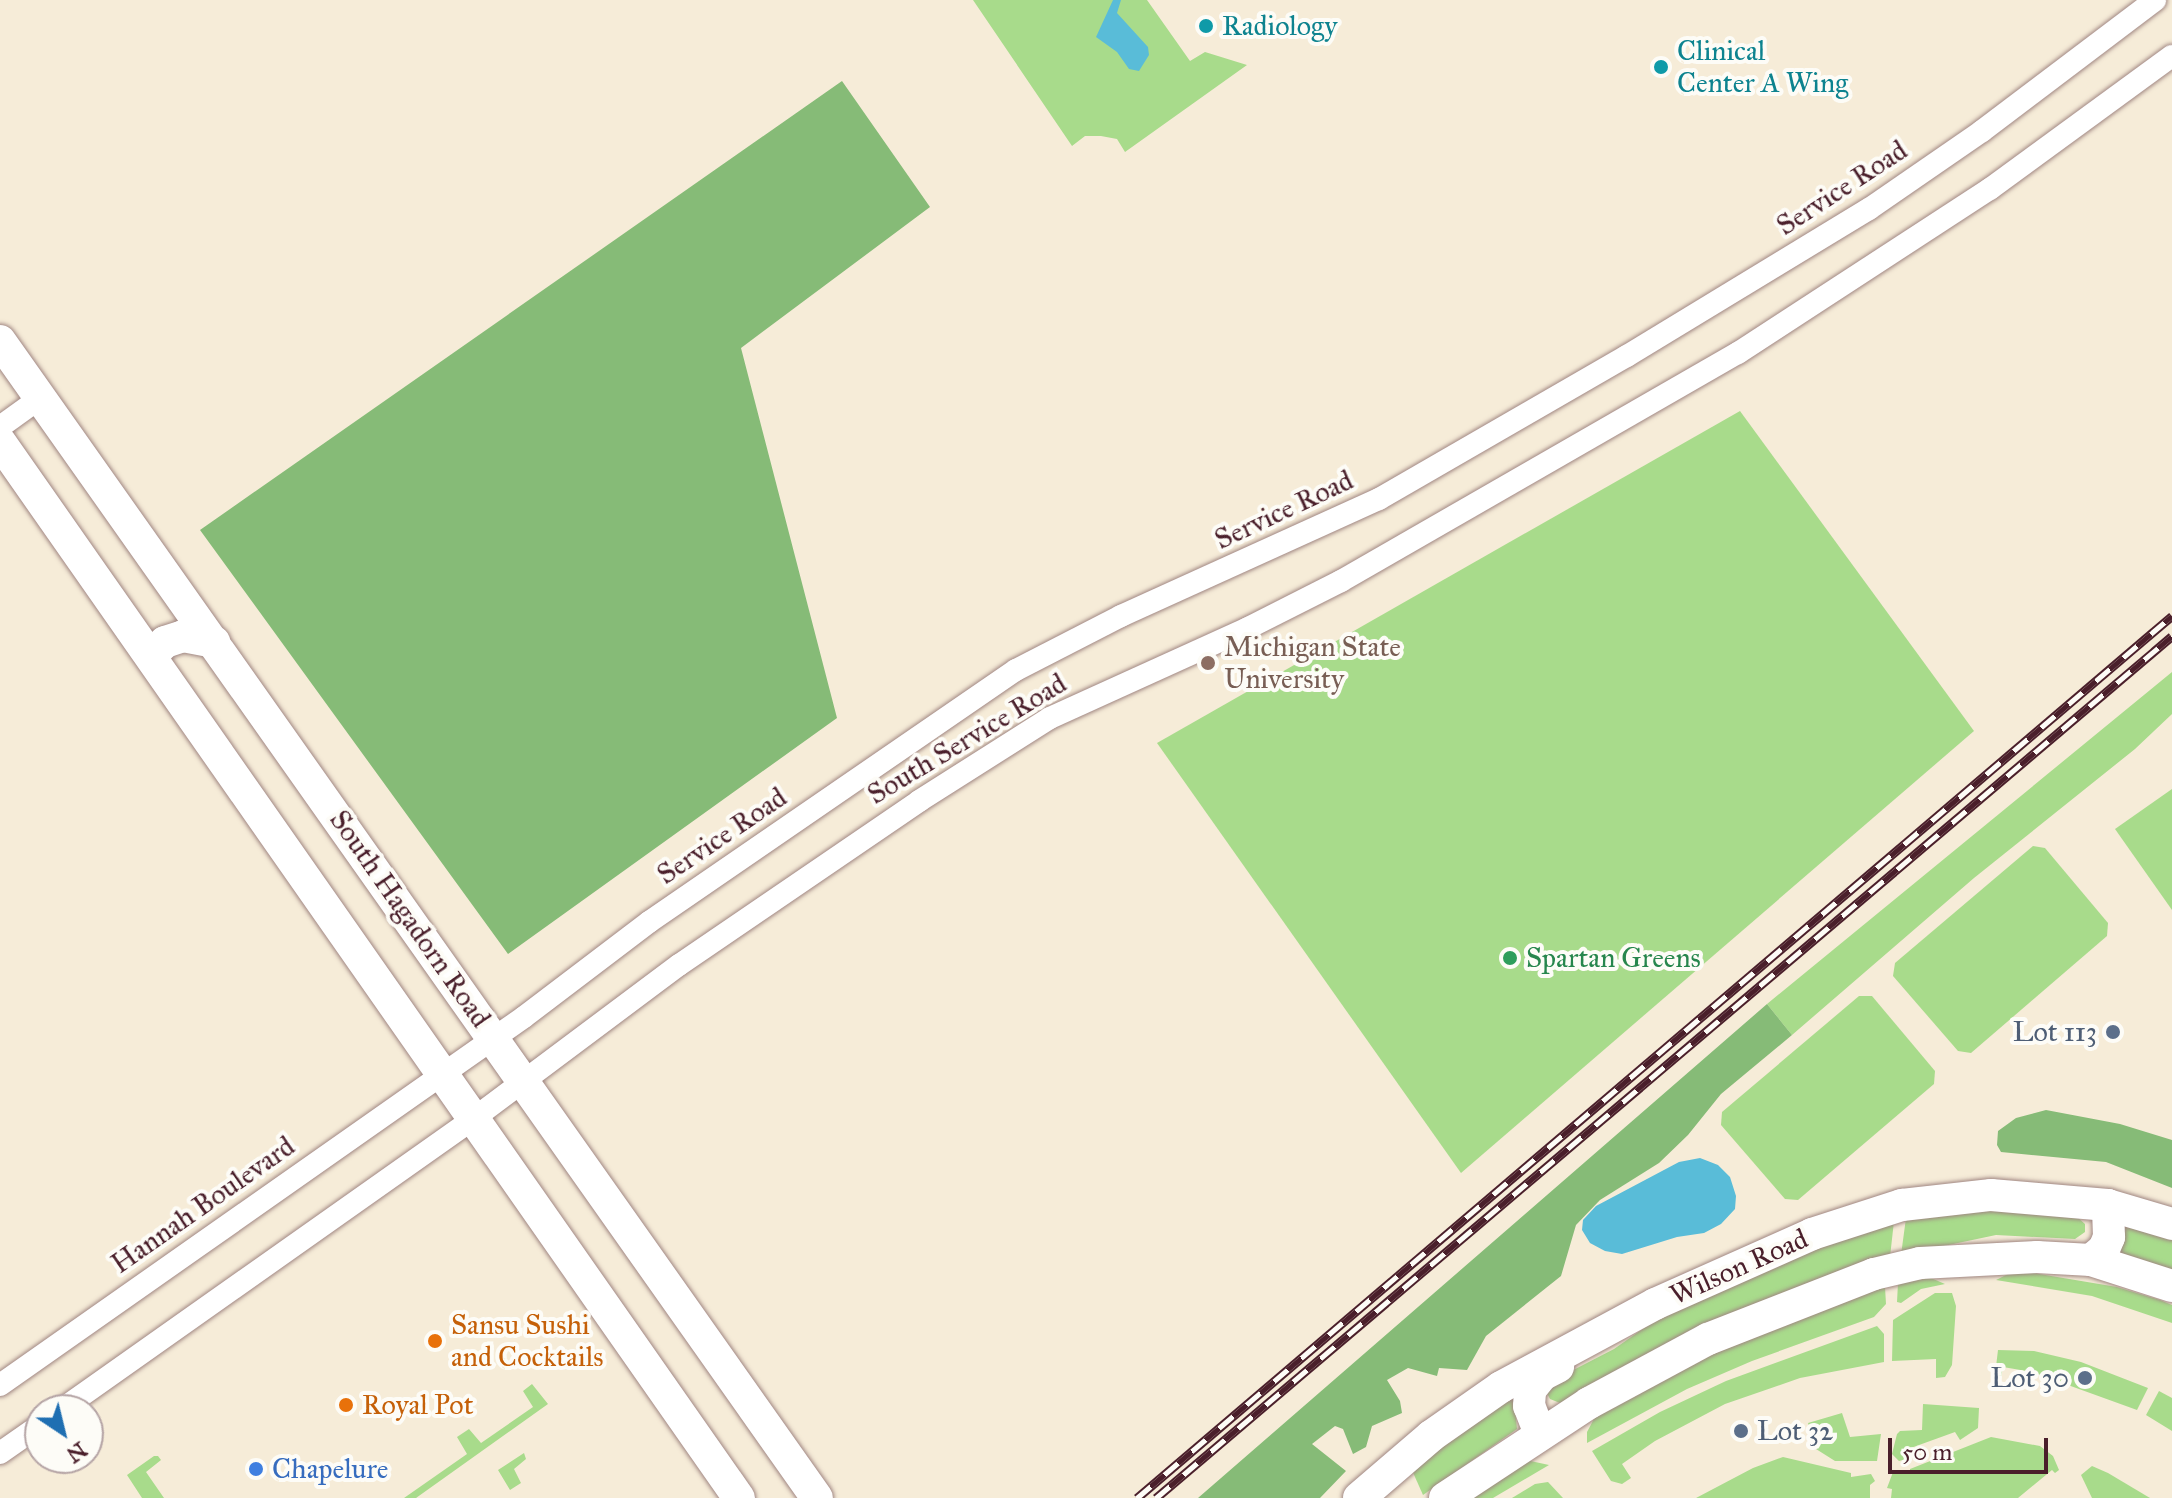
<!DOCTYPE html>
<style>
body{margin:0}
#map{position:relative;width:2172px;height:1498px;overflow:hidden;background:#f6ecd8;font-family:"IM FELL Great Primer",serif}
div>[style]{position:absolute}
.green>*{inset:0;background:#a8db8b}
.forest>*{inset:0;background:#86bb77}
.water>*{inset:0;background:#59bcd8}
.roads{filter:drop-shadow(0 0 2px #a08682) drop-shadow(0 0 2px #a08682)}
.street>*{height:22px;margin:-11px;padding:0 11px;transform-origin:11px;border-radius:11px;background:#fff}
.secondary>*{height:32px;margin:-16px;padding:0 16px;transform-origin:16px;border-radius:16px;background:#fff}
.rail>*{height:9px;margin-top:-4.5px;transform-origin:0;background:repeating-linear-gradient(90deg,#fdfcf7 0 18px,#4a1f2b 0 36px);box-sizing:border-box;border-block:2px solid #4a1f2b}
.dots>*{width:22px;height:22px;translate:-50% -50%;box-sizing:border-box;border:4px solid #fdfcf7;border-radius:50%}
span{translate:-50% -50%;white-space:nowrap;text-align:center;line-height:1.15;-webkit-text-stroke:8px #fdfcf7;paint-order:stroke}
.culture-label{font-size:28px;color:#0d838f}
.left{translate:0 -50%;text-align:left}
.street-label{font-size:28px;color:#4a1f2b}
.education-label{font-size:28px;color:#785e54}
.leisure-label{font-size:28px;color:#27864d}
.service-label{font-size:28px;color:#4e5e75}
.right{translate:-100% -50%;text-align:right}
.food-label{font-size:28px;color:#c56008}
.shop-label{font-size:28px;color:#366cbe}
.north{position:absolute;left:24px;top:1394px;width:80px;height:80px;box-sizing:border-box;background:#fdfcf7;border:2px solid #b5a4a5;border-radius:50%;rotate:145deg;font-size:22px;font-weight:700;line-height:32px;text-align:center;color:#4a1f2b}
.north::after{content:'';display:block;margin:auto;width:28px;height:36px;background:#1f6fb2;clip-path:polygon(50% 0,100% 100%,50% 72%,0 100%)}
.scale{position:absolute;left:1888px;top:1438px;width:160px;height:36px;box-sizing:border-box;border:4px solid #4a1f2b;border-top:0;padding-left:10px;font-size:24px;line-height:28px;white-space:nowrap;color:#4a1f2b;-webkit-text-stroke:6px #fdfcf7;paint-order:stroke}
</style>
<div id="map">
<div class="green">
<div style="clip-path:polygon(973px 0,1147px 0,1190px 61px,1205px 52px,1247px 65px,1125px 152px,1117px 139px,1101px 136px,1085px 136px,1072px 146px)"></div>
<div style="clip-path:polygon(1740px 411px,1974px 731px,1461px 1173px,1157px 743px)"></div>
<div style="clip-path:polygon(2172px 672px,2172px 714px,2135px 749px,1974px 878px,1792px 1035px,1767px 1004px)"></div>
<div style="clip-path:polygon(2172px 789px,2172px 910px,2115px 829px)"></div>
<div style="clip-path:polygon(2033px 846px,2045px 848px,2108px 923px,2107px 936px,1971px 1053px,1958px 1051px,1893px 976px,1895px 963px)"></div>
<div style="clip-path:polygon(1859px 996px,1872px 996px,1935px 1071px,1934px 1084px,1798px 1200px,1785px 1199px,1721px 1125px,1722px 1112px)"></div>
<div style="clip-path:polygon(1976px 1209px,2075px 1215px,2085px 1224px,2085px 1232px,2075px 1239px,1996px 1235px,1901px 1255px,1906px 1218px)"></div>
<div style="clip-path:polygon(1894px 1221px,1890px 1257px,1560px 1403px,1550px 1399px,1547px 1393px,1552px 1381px,1614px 1349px,1654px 1321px,1784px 1261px)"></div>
<div style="clip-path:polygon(2121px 1224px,2172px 1239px,2172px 1274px,2112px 1256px)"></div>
<div style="clip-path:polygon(2027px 1272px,2117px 1287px,2160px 1300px,2172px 1305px,2172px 1323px,2092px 1296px,1996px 1280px,2008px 1274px)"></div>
<div style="clip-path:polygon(1931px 1278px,1945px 1284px,1921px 1289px,1901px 1303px,1897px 1302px,1898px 1283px)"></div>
<div style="clip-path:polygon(1885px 1287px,1886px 1304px,1874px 1317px,1752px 1361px,1687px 1389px,1587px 1443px,1587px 1432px,1595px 1417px,1699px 1360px,1855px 1296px)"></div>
<div style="clip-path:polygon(1935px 1293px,1952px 1293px,1956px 1306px,1952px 1365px,1945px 1377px,1936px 1378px,1936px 1359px,1892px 1361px,1893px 1320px)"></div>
<div style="clip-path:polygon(1877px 1326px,1884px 1334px,1884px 1362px,1800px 1378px,1725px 1404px,1655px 1441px,1622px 1464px,1631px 1478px,1622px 1484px,1611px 1481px,1592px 1451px,1660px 1412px,1726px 1381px)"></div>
<div style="clip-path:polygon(1998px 1350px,2034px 1351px,2081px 1362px,2148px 1388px,2137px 1410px,2032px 1372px,2003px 1367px,2000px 1383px,1994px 1383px)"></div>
<div style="clip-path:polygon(532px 1384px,548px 1404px,416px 1498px,404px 1498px,467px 1454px,457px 1437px,469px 1429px,481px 1443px,533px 1407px,523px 1391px)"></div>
<div style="clip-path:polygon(2159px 1391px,2172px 1398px,2172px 1431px,2146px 1415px)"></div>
<div style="clip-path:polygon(1514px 1398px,1517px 1429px,1423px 1495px,1411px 1468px,1481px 1415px)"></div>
<div style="clip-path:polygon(1923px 1404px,1979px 1408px,1978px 1428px,1960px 1440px,1955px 1432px,1908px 1449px,1910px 1458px,1899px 1461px,1892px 1454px,1897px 1434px,1900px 1431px,1922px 1430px)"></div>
<div style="clip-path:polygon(1842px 1413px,1850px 1437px,1881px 1434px,1877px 1461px,1835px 1461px,1816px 1449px,1808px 1423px)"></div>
<div style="clip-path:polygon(1991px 1437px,2040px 1446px,2053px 1456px,2059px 1470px,2055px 1473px,2052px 1470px,2018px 1498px,1891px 1498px,1892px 1489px,1887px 1488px,1893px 1472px,1910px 1472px,1910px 1469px)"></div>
<div style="clip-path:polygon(524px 1453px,526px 1459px,514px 1469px,521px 1483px,510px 1490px,498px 1470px)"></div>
<div style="clip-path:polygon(154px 1456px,158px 1456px,161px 1460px,146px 1472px,164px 1498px,142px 1498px,127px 1475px)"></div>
<div style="clip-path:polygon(1783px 1457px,1851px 1473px,1851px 1477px,1871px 1474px,1875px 1481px,1870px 1485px,1870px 1498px,1696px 1498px,1753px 1468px)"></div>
<div style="clip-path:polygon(1526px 1460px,1549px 1465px,1493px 1498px,1467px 1498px)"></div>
<div style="clip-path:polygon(2092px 1466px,2108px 1473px,2150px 1498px,2092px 1498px,2081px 1475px)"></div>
<div style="clip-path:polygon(1548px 1482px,1563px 1498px,1512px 1498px,1535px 1484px)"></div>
</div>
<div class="forest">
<div style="clip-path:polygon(842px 81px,930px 207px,741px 348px,837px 718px,508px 954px,200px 530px)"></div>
<div style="clip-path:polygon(1767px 1004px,1792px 1035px,1721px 1094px,1688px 1135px,1659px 1163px,1600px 1200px,1576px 1225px,1561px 1276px,1486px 1336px,1467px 1370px,1439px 1368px,1437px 1376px,1408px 1368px,1387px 1380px,1400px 1401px,1402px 1413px,1372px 1426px,1366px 1447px,1353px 1454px,1343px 1429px,1335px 1426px,1312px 1444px,1346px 1471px,1320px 1498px,1198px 1498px)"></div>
<div style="clip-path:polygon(2046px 1110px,2120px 1124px,2172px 1140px,2172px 1188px,2106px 1162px,2001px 1152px,1997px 1145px,1998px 1131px,2016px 1118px)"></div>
</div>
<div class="water">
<div style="clip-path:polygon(1113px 0,1121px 0,1117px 13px,1148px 47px,1149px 55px,1139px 71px,1129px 69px,1117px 52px,1096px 37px)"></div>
<div style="clip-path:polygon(1700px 1158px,1718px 1165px,1730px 1177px,1736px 1196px,1735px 1209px,1721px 1224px,1704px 1233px,1677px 1237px,1622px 1254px,1605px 1251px,1590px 1243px,1582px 1230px,1583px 1220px,1596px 1206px,1679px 1162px)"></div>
</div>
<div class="roads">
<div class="street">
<div style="left:0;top:427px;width:49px;rotate:-35.9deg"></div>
<div style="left:0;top:1385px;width:640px;rotate:-35.08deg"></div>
<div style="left:524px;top:1017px;width:157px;rotate:-37.2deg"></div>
<div style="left:649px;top:922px;width:445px;rotate:-34.5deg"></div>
<div style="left:1016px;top:670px;width:118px;rotate:-27.2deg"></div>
<div style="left:1121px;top:616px;width:283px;rotate:-24.4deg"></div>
<div style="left:1379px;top:499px;width:286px;rotate:-30deg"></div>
<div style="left:1627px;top:356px;width:283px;rotate:-31.3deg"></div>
<div style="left:1869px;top:209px;width:137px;rotate:-34.6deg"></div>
<div style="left:1982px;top:131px;width:217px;rotate:-37.1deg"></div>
<div style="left:61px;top:1410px;width:504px;rotate:-35.23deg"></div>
<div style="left:473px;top:1119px;width:257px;rotate:-36.8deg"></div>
<div style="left:679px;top:965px;width:291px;rotate:-34.3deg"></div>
<div style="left:919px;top:801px;width:155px;rotate:-32.4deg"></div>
<div style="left:1050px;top:718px;width:217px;rotate:-24.4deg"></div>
<div style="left:1248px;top:628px;width:104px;rotate:-26.8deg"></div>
<div style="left:1341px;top:581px;width:458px;rotate:-29.9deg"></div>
<div style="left:1738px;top:353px;width:301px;rotate:-33.1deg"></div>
<div style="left:1990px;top:189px;width:225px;rotate:-36.2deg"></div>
<div style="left:0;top:1453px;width:49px;rotate:-35deg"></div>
</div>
<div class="secondary">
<div style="left:0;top:341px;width:1416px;rotate:54.77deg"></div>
<div style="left:0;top:442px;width:1289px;rotate:55.02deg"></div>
<div style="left:152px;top:655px;width:18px;rotate:-45deg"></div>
<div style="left:165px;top:642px;width:19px;rotate:-18deg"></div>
<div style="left:183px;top:636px;width:32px;rotate:11deg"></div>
<div style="left:2091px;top:1260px;width:17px;rotate:-40deg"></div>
<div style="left:2104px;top:1249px;width:13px;rotate:-67deg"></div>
<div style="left:2109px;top:1237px;width:32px;rotate:-92deg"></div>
<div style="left:1540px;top:1434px;width:30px;rotate:-111deg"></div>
<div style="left:1529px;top:1406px;width:16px;rotate:-86deg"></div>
<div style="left:1530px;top:1390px;width:19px;rotate:-51deg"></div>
<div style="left:1542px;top:1375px;width:18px;rotate:-27deg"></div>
<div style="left:1359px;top:1498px;width:95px;rotate:-40.7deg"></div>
<div style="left:1431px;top:1436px;width:85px;rotate:-35deg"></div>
<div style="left:1501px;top:1387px;width:175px;rotate:-28.3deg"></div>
<div style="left:1655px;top:1304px;width:172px;rotate:-24deg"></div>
<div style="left:1812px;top:1234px;width:95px;rotate:-17.9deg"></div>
<div style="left:1902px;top:1205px;width:90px;rotate:-6.4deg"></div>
<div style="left:1991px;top:1195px;width:117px;rotate:4.9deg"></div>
<div style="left:2108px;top:1205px;width:67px;rotate:16.5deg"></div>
<div style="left:1445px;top:1498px;width:173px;rotate:-33.4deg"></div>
<div style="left:1589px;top:1403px;width:135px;rotate:-28.3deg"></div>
<div style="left:1708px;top:1339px;width:178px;rotate:-21.4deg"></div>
<div style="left:1874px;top:1274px;width:47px;rotate:-13.4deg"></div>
<div style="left:1920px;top:1263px;width:117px;rotate:-2.9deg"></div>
<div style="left:2037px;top:1257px;width:54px;rotate:3.2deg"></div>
<div style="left:2091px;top:1260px;width:85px;rotate:17.8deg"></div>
</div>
</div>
<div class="rail">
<div style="left:1137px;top:1498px;width:1360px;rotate:-40.44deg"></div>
<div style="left:1156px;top:1498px;width:1332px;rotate:-40.31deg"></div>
</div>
<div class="dots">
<div style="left:1206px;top:26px;background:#0f9aa8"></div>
<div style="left:1661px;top:67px;background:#0f9aa8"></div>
<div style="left:1208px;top:663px;background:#8d6e63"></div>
<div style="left:1510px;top:958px;background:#2e9e5b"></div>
<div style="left:2113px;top:1032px;background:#5c6f8a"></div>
<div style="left:435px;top:1341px;background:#e8710a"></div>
<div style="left:2085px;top:1378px;background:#5c6f8a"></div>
<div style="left:346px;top:1405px;background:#e8710a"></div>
<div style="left:1741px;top:1431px;background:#5c6f8a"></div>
<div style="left:256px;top:1469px;background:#3f7fe0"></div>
</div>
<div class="culture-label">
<span class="left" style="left:1222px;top:26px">Radiology</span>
<span class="left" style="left:1677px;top:67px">Clinical<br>Center A Wing</span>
</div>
<div class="street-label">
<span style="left:1842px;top:188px;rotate:-33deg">Service Road</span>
<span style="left:1284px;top:510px;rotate:-25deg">Service Road</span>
<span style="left:967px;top:739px;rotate:-31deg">South Service Road</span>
<span style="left:722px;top:836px;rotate:-34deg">Service Road</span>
<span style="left:410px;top:919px;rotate:55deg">South Hagadorn Road</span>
<span style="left:203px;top:1205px;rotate:-35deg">Hannah Boulevard</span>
<span style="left:1739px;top:1267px;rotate:-24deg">Wilson Road</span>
</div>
<div class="education-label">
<span class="left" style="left:1224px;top:663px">Michigan State<br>University</span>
</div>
<div class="leisure-label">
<span class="left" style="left:1526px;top:958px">Spartan Greens</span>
</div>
<div class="service-label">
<span class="right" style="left:2097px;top:1032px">Lot 113</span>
<span class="right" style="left:2069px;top:1378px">Lot 30</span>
<span class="left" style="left:1757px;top:1431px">Lot 32</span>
</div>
<div class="food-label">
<span class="left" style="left:451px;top:1341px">Sansu Sushi<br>and Cocktails</span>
<span class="left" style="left:362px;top:1405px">Royal Pot</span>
</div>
<div class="shop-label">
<span class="left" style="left:272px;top:1469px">Chapelure</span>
</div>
<div class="north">N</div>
<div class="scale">50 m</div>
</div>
